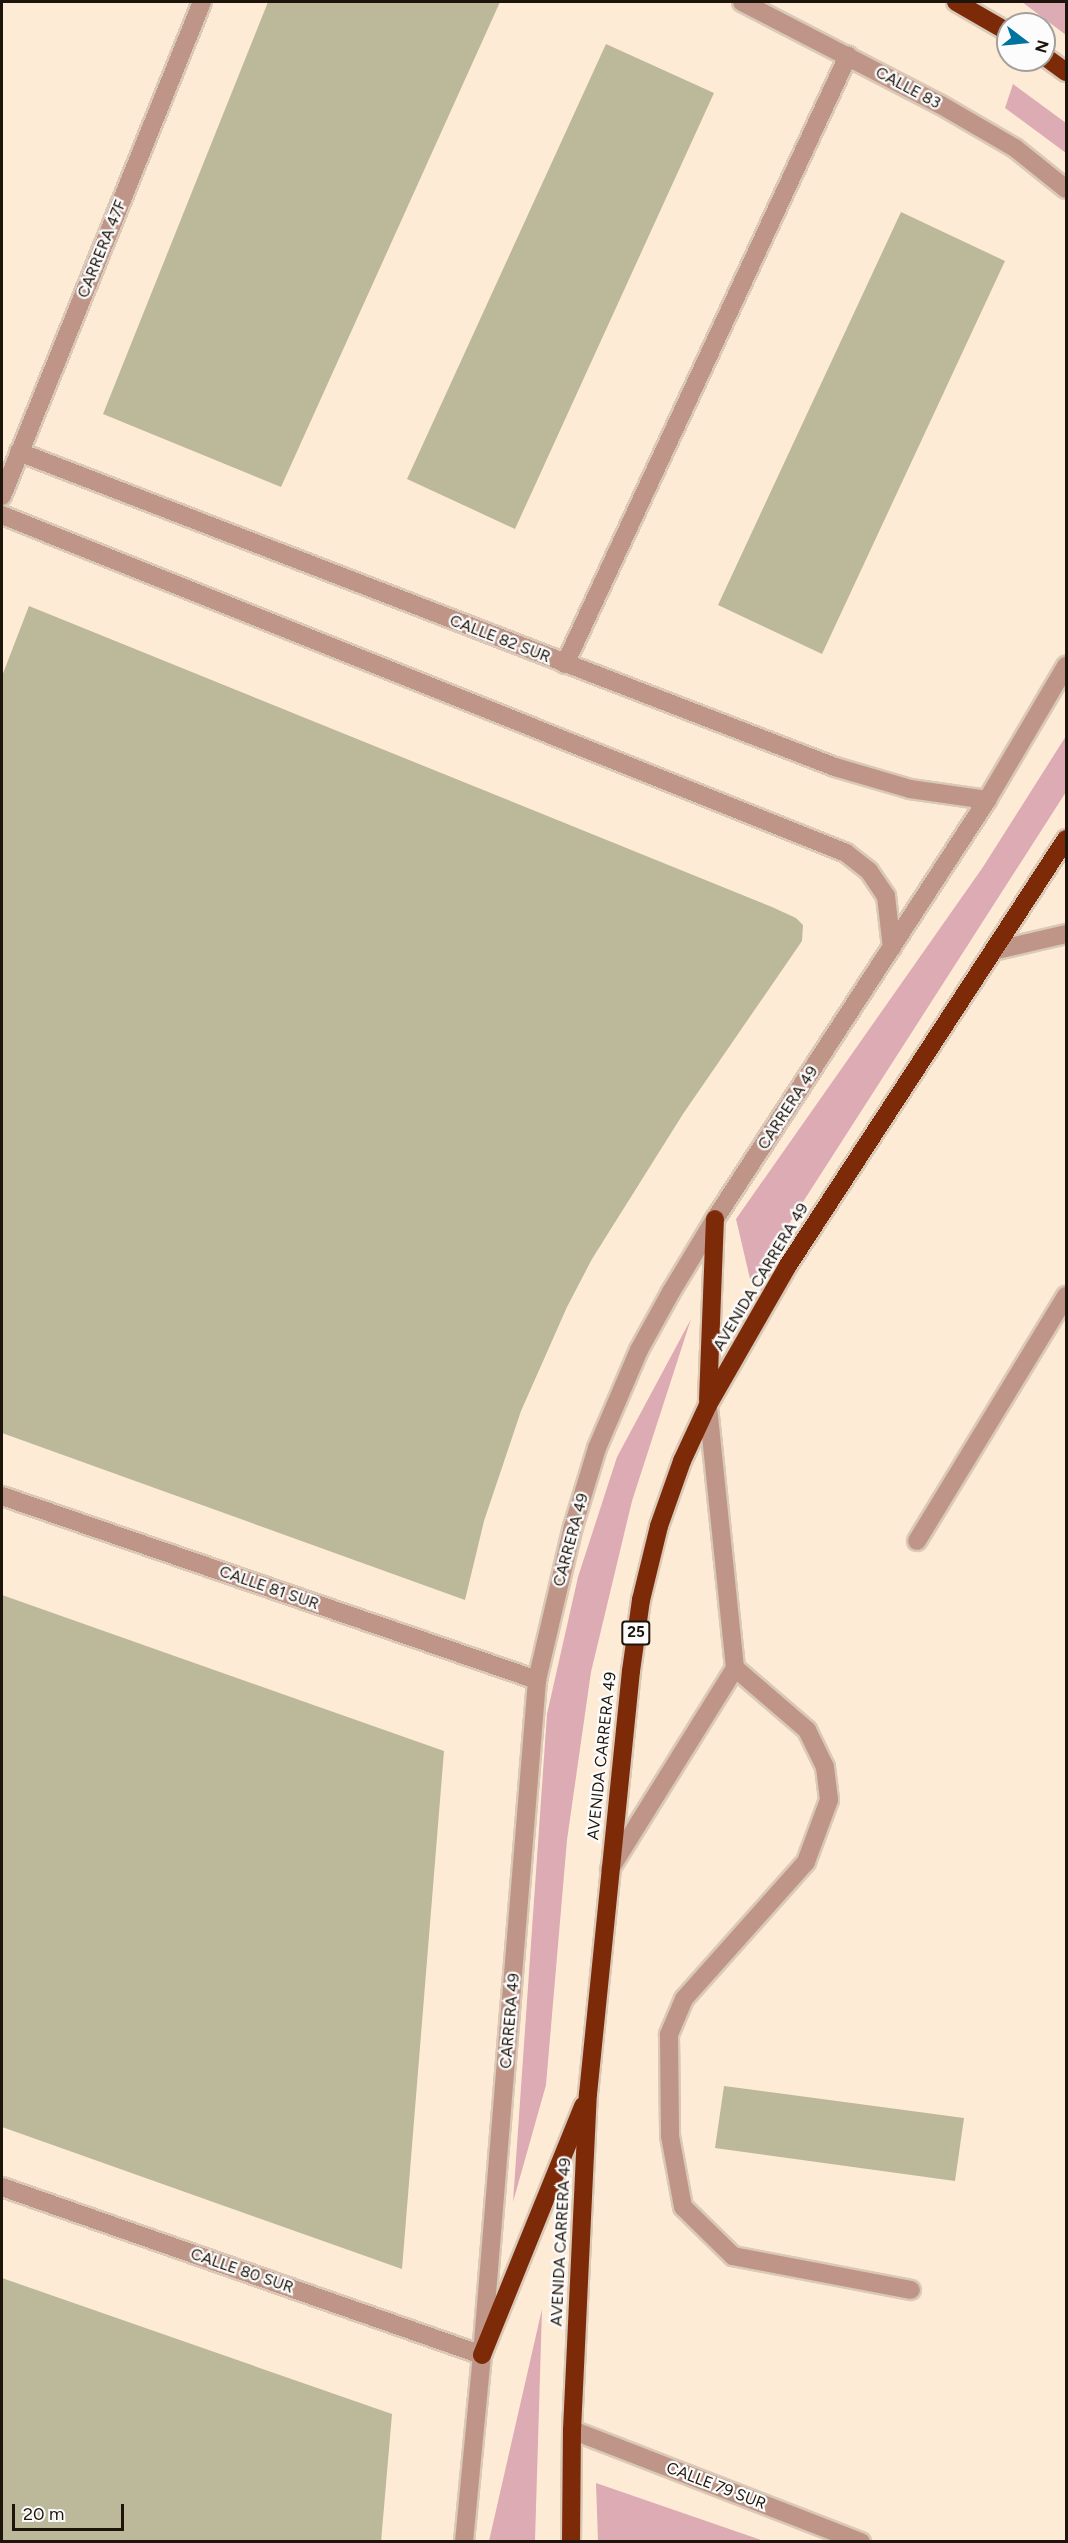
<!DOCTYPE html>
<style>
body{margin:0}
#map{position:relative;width:1068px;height:2543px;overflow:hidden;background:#feebd6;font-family:Figtree,sans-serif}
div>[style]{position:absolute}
.green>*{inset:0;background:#ddabb4}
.building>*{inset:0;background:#bcb99a}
.roads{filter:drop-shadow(2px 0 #dac9b6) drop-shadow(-2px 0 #dac9b6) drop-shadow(0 2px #dac9b6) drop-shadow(0 -2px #dac9b6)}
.minor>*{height:18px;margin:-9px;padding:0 9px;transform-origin:9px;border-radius:9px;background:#bf9587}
.highway>*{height:18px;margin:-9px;padding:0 9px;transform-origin:9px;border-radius:9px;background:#7d2a08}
span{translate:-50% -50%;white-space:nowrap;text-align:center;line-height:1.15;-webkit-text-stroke:4.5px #fcfcfc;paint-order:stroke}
.shield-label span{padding:2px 4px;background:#fcfcfc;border:2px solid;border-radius:4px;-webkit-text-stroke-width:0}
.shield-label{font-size:15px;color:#1d150b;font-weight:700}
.street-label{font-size:16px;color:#1d150b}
.frame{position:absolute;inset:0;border:3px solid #1d150b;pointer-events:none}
.north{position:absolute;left:996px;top:12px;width:60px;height:60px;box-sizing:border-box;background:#fcfcfc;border:2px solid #a3a09c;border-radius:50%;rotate:106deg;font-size:16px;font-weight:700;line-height:24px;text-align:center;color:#1d150b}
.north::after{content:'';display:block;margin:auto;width:21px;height:27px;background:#00739e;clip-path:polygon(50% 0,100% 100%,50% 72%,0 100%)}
.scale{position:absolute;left:12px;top:2504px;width:112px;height:27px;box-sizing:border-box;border:3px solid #1d150b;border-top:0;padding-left:8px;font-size:18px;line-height:21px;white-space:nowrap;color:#1d150b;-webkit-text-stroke:4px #fcfcfc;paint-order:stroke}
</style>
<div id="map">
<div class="green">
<i style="clip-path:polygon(1022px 2px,1066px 2px,1066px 35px)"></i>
<i style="clip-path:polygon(1013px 84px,1066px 123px,1066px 153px,1005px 108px)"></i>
<i style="clip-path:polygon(1066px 736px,1066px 792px,751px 1283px,736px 1219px,983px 867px)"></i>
<i style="clip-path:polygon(691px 1319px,632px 1501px,591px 1672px,567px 1840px,546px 2085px,513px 2202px,547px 1714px,578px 1577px,617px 1457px)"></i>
<i style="clip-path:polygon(542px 2309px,535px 2541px,489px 2541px)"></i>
<i style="clip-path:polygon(596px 2483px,764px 2541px,598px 2541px)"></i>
</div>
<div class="building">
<i style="clip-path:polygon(268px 2px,500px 2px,281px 487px,103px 414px)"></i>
<i style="clip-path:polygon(606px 44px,714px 93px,515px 529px,407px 479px)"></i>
<i style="clip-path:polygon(901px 212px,1005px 261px,822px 654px,718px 605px)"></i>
<i style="clip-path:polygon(29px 606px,772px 907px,796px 918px,803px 925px,802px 941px,683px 1114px,592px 1259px,567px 1307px,521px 1411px,484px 1521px,465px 1600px,2px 1433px,2px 676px)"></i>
<i style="clip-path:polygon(2px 1595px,444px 1751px,402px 2269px,2px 2127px)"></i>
<i style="clip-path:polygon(724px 2086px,964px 2118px,955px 2181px,715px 2148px)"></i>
<i style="clip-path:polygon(2px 2278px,392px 2414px,381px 2542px,2px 2542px)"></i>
</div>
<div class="roads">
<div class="minor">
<i style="left:742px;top:2px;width:224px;rotate:27.4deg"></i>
<i style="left:941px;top:105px;width:86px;rotate:30.2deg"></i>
<i style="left:1015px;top:148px;width:65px;rotate:38.8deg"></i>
<i style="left:19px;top:452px;width:875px;rotate:21.11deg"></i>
<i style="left:835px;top:767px;width:78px;rotate:16.3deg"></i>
<i style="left:910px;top:789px;width:78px;rotate:8.1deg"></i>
<i style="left:2px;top:496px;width:533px;rotate:-67.96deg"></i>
<i style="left:2px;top:515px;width:909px;rotate:21.82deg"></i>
<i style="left:846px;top:853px;width:29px;rotate:38deg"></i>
<i style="left:869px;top:871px;width:30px;rotate:56deg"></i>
<i style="left:886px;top:896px;width:52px;rotate:83.4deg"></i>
<i style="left:565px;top:664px;width:671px;rotate:-65.04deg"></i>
<i style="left:993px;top:951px;width:75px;rotate:-13.1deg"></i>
<i style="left:2px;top:1496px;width:566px;rotate:18.98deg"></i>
<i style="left:917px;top:1541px;width:287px;rotate:-58.7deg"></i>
<i style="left:735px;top:1668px;width:95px;rotate:40.7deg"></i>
<i style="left:807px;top:1730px;width:41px;rotate:64.1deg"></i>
<i style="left:825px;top:1767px;width:33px;rotate:83deg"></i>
<i style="left:829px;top:1800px;width:66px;rotate:110.4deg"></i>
<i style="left:806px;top:1862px;width:183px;rotate:131.7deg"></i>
<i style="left:684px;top:1999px;width:39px;rotate:113deg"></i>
<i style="left:669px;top:2035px;width:101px;rotate:89.4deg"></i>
<i style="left:670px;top:2136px;width:72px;rotate:79.6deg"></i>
<i style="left:683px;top:2207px;width:70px;rotate:44.4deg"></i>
<i style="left:733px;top:2256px;width:181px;rotate:10.8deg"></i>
<i style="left:610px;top:1869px;width:237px;rotate:-58.1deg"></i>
<i style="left:735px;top:1668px;width:264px;rotate:-95.9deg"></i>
<i style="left:2px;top:2187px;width:509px;rotate:19.29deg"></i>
<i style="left:572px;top:2430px;width:310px;rotate:21.2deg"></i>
<i style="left:464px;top:2542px;width:188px;rotate:-84.5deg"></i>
<i style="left:482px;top:2355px;width:677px;rotate:-85.34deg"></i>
<i style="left:537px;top:1680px;width:157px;rotate:-76.8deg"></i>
<i style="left:573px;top:1527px;width:83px;rotate:-73.1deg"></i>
<i style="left:597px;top:1448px;width:107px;rotate:-66.8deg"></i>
<i style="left:639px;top:1350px;width:66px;rotate:-61.1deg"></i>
<i style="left:671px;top:1292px;width:85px;rotate:-58.9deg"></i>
<i style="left:715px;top:1219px;width:500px;rotate:-57deg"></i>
<i style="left:987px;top:800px;width:156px;rotate:-59.5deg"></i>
</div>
<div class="highway">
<i style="left:956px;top:2px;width:60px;rotate:30deg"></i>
<i style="left:1044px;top:56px;width:27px;rotate:36deg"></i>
<i style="left:708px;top:1400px;width:181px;rotate:-87.8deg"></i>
<i style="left:482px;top:2355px;width:269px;rotate:-67.9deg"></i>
<i style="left:571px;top:2542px;width:112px;rotate:-89.5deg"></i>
<i style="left:572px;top:2430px;width:336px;rotate:-87.3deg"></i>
<i style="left:588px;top:2094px;width:425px;rotate:-84.2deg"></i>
<i style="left:631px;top:1671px;width:72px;rotate:-82deg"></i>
<i style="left:641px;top:1600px;width:76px;rotate:-76.3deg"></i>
<i style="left:659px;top:1526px;width:69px;rotate:-70.5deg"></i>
<i style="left:682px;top:1461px;width:62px;rotate:-65.1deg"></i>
<i style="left:708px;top:1405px;width:159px;rotate:-60.2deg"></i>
<i style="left:787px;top:1267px;width:511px;rotate:-56.9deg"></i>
</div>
</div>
<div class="shield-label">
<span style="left:636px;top:1633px">25</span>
</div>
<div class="street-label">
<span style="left:908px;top:88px;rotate:28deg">CALLE 83</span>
<span style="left:102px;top:249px;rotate:-68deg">CARRERA 47F</span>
<span style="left:500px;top:639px;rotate:21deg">CALLE 82 SUR</span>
<span style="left:788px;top:1108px;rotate:-57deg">CARRERA 49</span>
<span style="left:761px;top:1277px;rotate:-59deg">AVENIDA CARRERA 49</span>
<span style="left:571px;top:1540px;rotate:-75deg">CARRERA 49</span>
<span style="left:269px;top:1588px;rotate:19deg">CALLE 81 SUR</span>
<span style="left:602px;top:1756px;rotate:-84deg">AVENIDA CARRERA 49</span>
<span style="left:510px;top:2021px;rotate:-85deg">CARRERA 49</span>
<span style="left:561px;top:2242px;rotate:-87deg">AVENIDA CARRERA 49</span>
<span style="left:242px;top:2271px;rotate:19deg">CALLE 80 SUR</span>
<span style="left:716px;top:2486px;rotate:21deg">CALLE 79 SUR</span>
</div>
<div class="frame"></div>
<div class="north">N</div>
<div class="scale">20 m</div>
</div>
